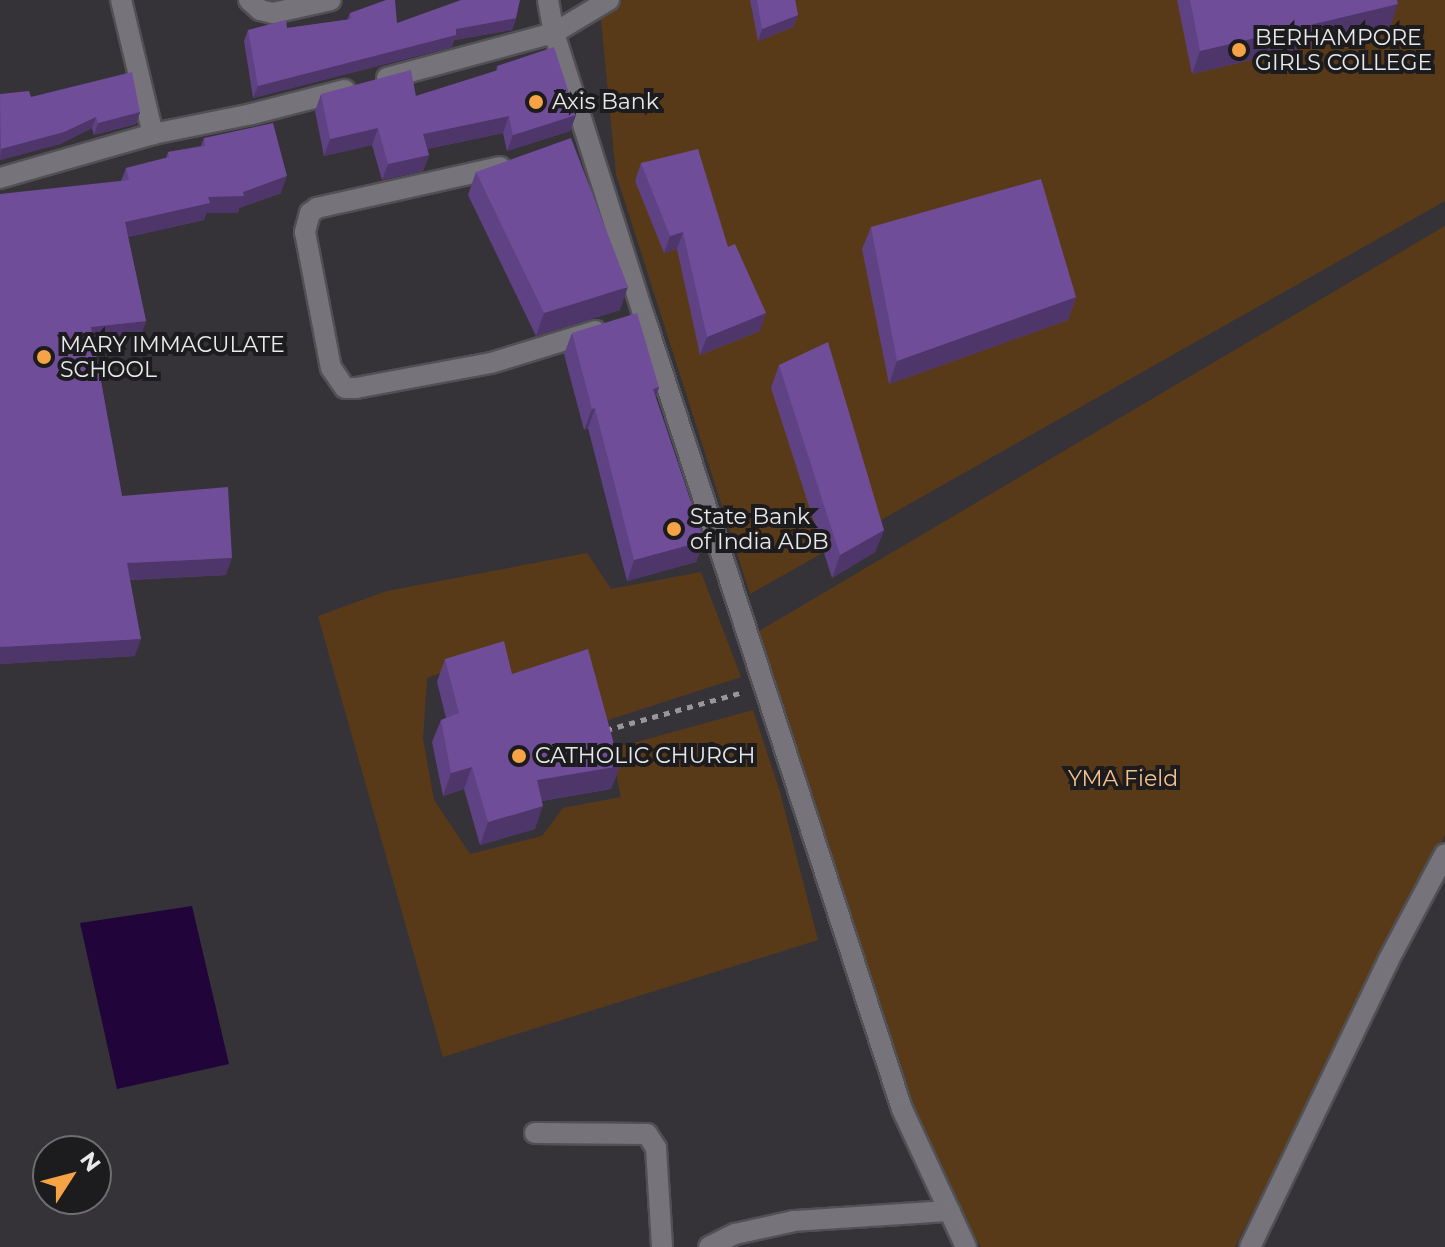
<!DOCTYPE html>
<style>
body{margin:0}
#map{position:relative;width:1445px;height:1247px;overflow:hidden;background:#353338;font-family:Montserrat,sans-serif}
div>[style]{position:absolute}
.green>*{inset:0;background:#593a18}
.water>*{inset:0;background:#21053a}
.path>*{height:5px;margin-top:-2.5px;transform-origin:0;background:repeating-linear-gradient(90deg,#97969a 0 6px,transparent 0 12px)}
.roads{filter:drop-shadow(2px 0 #515054) drop-shadow(-2px 0 #515054) drop-shadow(0 2px #515054) drop-shadow(0 -2px #515054)}
.minor>*{height:20px;margin:-10px;padding:0 10px;transform-origin:10px;border-radius:10px;background:#76747a}
.wall>*{inset:0;background:#5f4283}
.shaded-wall>*{inset:0;background:#4e366a}
.building>*{inset:0;background:#6f4d98}
.dots>*{width:22px;height:22px;translate:-50% -50%;box-sizing:border-box;border:4px solid #1c1b1d;border-radius:50%}
span{translate:-50% -50%;white-space:nowrap;text-align:center;line-height:1.15;-webkit-text-stroke:8px #1c1b1d;paint-order:stroke}
.poi-label{font-size:22px;color:#e9e8eb}
.left{translate:0 -50%;text-align:left}
.park-label{font-size:22px;color:#f4c08c}
.north{position:absolute;left:32px;top:1135px;width:80px;height:80px;box-sizing:border-box;background:#1c1b1d;border:2px solid #6e6d6f;border-radius:50%;rotate:54deg;font-size:22px;font-weight:700;line-height:32px;text-align:center;color:#e9e8eb}
.north::after{content:'';display:block;margin:auto;width:28px;height:36px;background:#f5a345;clip-path:polygon(50% 0,100% 100%,50% 72%,0 100%)}
</style>
<div id="map">
<div class="green">
<i style="clip-path:polygon(599px 0,1445px 0,1445px 201px,750px 594px,616px 174px)"></i>
<i style="clip-path:polygon(1445px 226px,1445px 835px,1235px 1247px,981px 1247px,902px 1109px,747px 638px)"></i>
<i style="clip-path:polygon(587px 553px,611px 589px,701px 572px,741px 677px,605px 721px,514px 690px,495px 653px,427px 678px,423px 739px,434px 800px,470px 854px,542px 836px,563px 808px,621px 797px,611px 749px,753px 710px,780px 792px,818px 940px,443px 1057px,318px 616px,387px 591px)"></i>
</div>
<div class="water">
<i style="clip-path:polygon(192px 906px,229px 1064px,117px 1089px,80px 923px)"></i>
</div>
<div class="path">
<i style="left:606px;top:730px;width:142px;rotate:-15.5deg"></i>
</div>
<div class="roads">
<div class="minor">
<i style="left:121px;top:0;width:138px;rotate:76.6deg"></i>
<i style="left:249px;top:0;width:15px;rotate:42deg"></i>
<i style="left:260px;top:10px;width:13px;rotate:13deg"></i>
<i style="left:273px;top:13px;width:59px;rotate:-12.6deg"></i>
<i style="left:548px;top:0;width:34px;rotate:80deg"></i>
<i style="left:554px;top:33px;width:297px;rotate:72.4deg"></i>
<i style="left:644px;top:316px;width:834px;rotate:71.98deg"></i>
<i style="left:902px;top:1109px;width:152px;rotate:65.1deg"></i>
<i style="left:387px;top:78px;width:173px;rotate:-15.1deg"></i>
<i style="left:554px;top:33px;width:64px;rotate:-31deg"></i>
<i style="left:500px;top:167px;width:188px;rotate:167.4deg"></i>
<i style="left:317px;top:208px;width:9px;rotate:144deg"></i>
<i style="left:310px;top:213px;width:20px;rotate:105deg"></i>
<i style="left:305px;top:232px;width:138px;rotate:79.2deg"></i>
<i style="left:331px;top:368px;width:24px;rotate:55deg"></i>
<i style="left:345px;top:388px;width:11px"></i>
<i style="left:356px;top:388px;width:137px;rotate:-10.5deg"></i>
<i style="left:491px;top:363px;width:109px;rotate:-17.1deg"></i>
<i style="left:0;top:178px;width:159px;rotate:-16deg"></i>
<i style="left:153px;top:134px;width:101px;rotate:-11.4deg"></i>
<i style="left:252px;top:114px;width:96px;rotate:-14.5deg"></i>
<i style="left:535px;top:1133px;width:112px;rotate:0.5deg"></i>
<i style="left:647px;top:1134px;width:17px;rotate:57deg"></i>
<i style="left:656px;top:1148px;width:99px;rotate:86.5deg"></i>
<i style="left:709px;top:1247px;width:29px;rotate:-27deg"></i>
<i style="left:735px;top:1234px;width:60px;rotate:-12.4deg"></i>
<i style="left:794px;top:1221px;width:156px;rotate:-3.7deg"></i>
<i style="left:1250px;top:1247px;width:318px;rotate:-64.2deg"></i>
<i style="left:1388px;top:961px;width:121px;rotate:-62deg"></i>
</div>
</div>
<div class="wall">
<i style="clip-path:polygon(750px 0,795px 0,798px 15px,793px 27px,758px 41px)"></i>
<i style="clip-path:polygon(1177px 0,1397px 0,1390px 27px,1192px 74px)"></i>
<i style="clip-path:polygon(350px 13px,397px 23px,516px 18px,512px 30px,454px 40px,452px 47px,253px 98px,244px 41px,248px 30px,287px 28px,347px 20px)"></i>
<i style="clip-path:polygon(497px 66px,576px 115px,570px 131px,507px 151px,503px 133px,427px 149px,429px 155px,423px 171px,382px 180px,372px 145px,324px 156px,315px 111px,321px 94px,416px 96px,496px 71px)"></i>
<i style="clip-path:polygon(0 94px,31px 97px,140px 112px,136px 124px,94px 135px,92px 128px,60px 144px,0 160px)"></i>
<i style="clip-path:polygon(204px 138px,281px 193px,239px 208px,238px 213px,206px 213px,204px 220px,128px 237px,146px 321px,140px 338px,94px 343px,122px 496px,226px 575px,130px 580px,135px 656px,0 664px,121px 181px,126px 168px,166px 158px,168px 152px,201px 146px)"></i>
<i style="clip-path:polygon(641px 163px,728px 247px,760px 331px,700px 355px,677px 249px,664px 253px,635px 181px)"></i>
<i style="clip-path:polygon(476px 172px,620px 310px,536px 336px,468px 195px)"></i>
<i style="clip-path:polygon(871px 227px,1076px 297px,1068px 320px,889px 384px,862px 249px)"></i>
<i style="clip-path:polygon(572px 333px,659px 387px,656px 398px,704px 541px,696px 562px,627px 581px,588px 428px,584px 430px,564px 354px)"></i>
<i style="clip-path:polygon(779px 365px,884px 530px,875px 552px,832px 578px,771px 388px)"></i>
<i style="clip-path:polygon(445px 659px,512px 674px,620px 766px,611px 789px,542px 801px,535px 829px,480px 845px,464px 789px,443px 796px,432px 742px,441px 720px,446px 718px,437px 682px)"></i>
</div>
<div class="shaded-wall">
<i style="clip-path:polygon(1398px 4px,1390px 27px,1192px 74px,1200px 51px)"></i>
<i style="clip-path:polygon(798px 15px,793px 27px,758px 41px,762px 29px)"></i>
<i style="clip-path:polygon(516px 18px,512px 30px,454px 40px,452px 47px,253px 98px,258px 86px,456px 29px)"></i>
<i style="clip-path:polygon(140px 112px,136px 124px,94px 135px,98px 123px)"></i>
<i style="clip-path:polygon(576px 115px,570px 131px,507px 151px,513px 135px)"></i>
<i style="clip-path:polygon(509px 116px,503px 133px,417px 151px,423px 134px)"></i>
<i style="clip-path:polygon(96px 117px,92px 128px,60px 144px,0 160px,1px 149px)"></i>
<i style="clip-path:polygon(378px 128px,372px 145px,324px 156px,330px 139px)"></i>
<i style="clip-path:polygon(429px 155px,423px 171px,382px 180px,388px 164px)"></i>
<i style="clip-path:polygon(287px 176px,281px 193px,239px 208px,238px 213px,206px 213px,204px 220px,119px 239px,125px 222px,208px 197px,243px 192px)"></i>
<i style="clip-path:polygon(683px 232px,677px 249px,664px 253px,670px 236px)"></i>
<i style="clip-path:polygon(628px 287px,620px 310px,536px 336px,544px 313px)"></i>
<i style="clip-path:polygon(1076px 297px,1068px 320px,889px 384px,897px 361px)"></i>
<i style="clip-path:polygon(766px 313px,760px 331px,700px 355px,707px 337px)"></i>
<i style="clip-path:polygon(146px 321px,140px 338px,85px 344px,91px 327px)"></i>
<i style="clip-path:polygon(659px 387px,652px 408px,653px 389px)"></i>
<i style="clip-path:polygon(595px 408px,588px 428px,584px 430px,592px 409px)"></i>
<i style="clip-path:polygon(884px 530px,875px 552px,832px 578px,840px 555px)"></i>
<i style="clip-path:polygon(704px 541px,696px 562px,627px 581px,634px 560px)"></i>
<i style="clip-path:polygon(232px 558px,226px 575px,121px 580px,127px 563px)"></i>
<i style="clip-path:polygon(141px 639px,135px 656px,0 664px,0 647px)"></i>
<i style="clip-path:polygon(620px 766px,611px 789px,529px 803px,537px 780px)"></i>
<i style="clip-path:polygon(472px 767px,464px 789px,443px 796px,451px 773px)"></i>
<i style="clip-path:polygon(543px 806px,535px 829px,480px 845px,488px 822px)"></i>
</div>
<div class="building">
<i style="clip-path:polygon(386px 0,395px 0,397px 23px,461px 0,520px 0,516px 18px,456px 29px,456px 35px,258px 86px,248px 30px,286px 20px,287px 28px,351px 19px,350px 13px)"></i>
<i style="clip-path:polygon(757px 0,795px 0,798px 15px,762px 29px)"></i>
<i style="clip-path:polygon(1190px 0,1397px 0,1398px 4px,1200px 51px)"></i>
<i style="clip-path:polygon(554px 47px,576px 115px,513px 135px,509px 116px,423px 134px,429px 155px,388px 164px,378px 128px,330px 139px,321px 94px,411px 70px,416px 96px,498px 70px,497px 66px)"></i>
<i style="clip-path:polygon(132px 72px,140px 112px,98px 123px,96px 117px,64px 132px,1px 149px,0 94px,29px 91px,31px 97px)"></i>
<i style="clip-path:polygon(273px 123px,287px 176px,243px 192px,244px 196px,208px 197px,210px 203px,125px 222px,146px 321px,91px 327px,122px 496px,228px 487px,232px 558px,127px 563px,141px 639px,0 647px,0 194px,129px 180px,126px 168px,169px 157px,168px 152px,205px 146px,204px 138px)"></i>
<i style="clip-path:polygon(571px 138px,628px 287px,544px 313px,476px 172px)"></i>
<i style="clip-path:polygon(698px 149px,728px 247px,735px 244px,766px 313px,707px 337px,683px 232px,670px 236px,641px 163px)"></i>
<i style="clip-path:polygon(1041px 179px,1076px 297px,897px 361px,871px 227px)"></i>
<i style="clip-path:polygon(637px 313px,659px 387px,653px 389px,704px 541px,634px 560px,595px 408px,592px 409px,572px 333px)"></i>
<i style="clip-path:polygon(828px 342px,884px 530px,840px 555px,779px 365px)"></i>
<i style="clip-path:polygon(504px 641px,512px 674px,588px 649px,620px 766px,537px 780px,543px 806px,488px 822px,472px 767px,451px 773px,441px 720px,459px 713px,445px 659px)"></i>
</div>
<div class="dots">
<i style="left:1239px;top:50px;background:#f5a345"></i>
<i style="left:536px;top:102px;background:#f5a345"></i>
<i style="left:44px;top:357px;background:#f5a345"></i>
<i style="left:674px;top:529px;background:#f5a345"></i>
<i style="left:519px;top:756px;background:#f5a345"></i>
</div>
<div class="poi-label">
<span class="left" style="left:1255px;top:50px">BERHAMPORE<br>GIRLS COLLEGE</span>
<span class="left" style="left:552px;top:102px">Axis Bank</span>
<span class="left" style="left:60px;top:357px">MARY IMMACULATE<br>SCHOOL</span>
<span class="left" style="left:690px;top:529px">State Bank<br>of India ADB</span>
<span class="left" style="left:535px;top:756px">CATHOLIC CHURCH</span>
</div>
<div class="park-label">
<span style="left:1123px;top:779px">YMA Field</span>
</div>
<div class="north">N</div>
</div>
